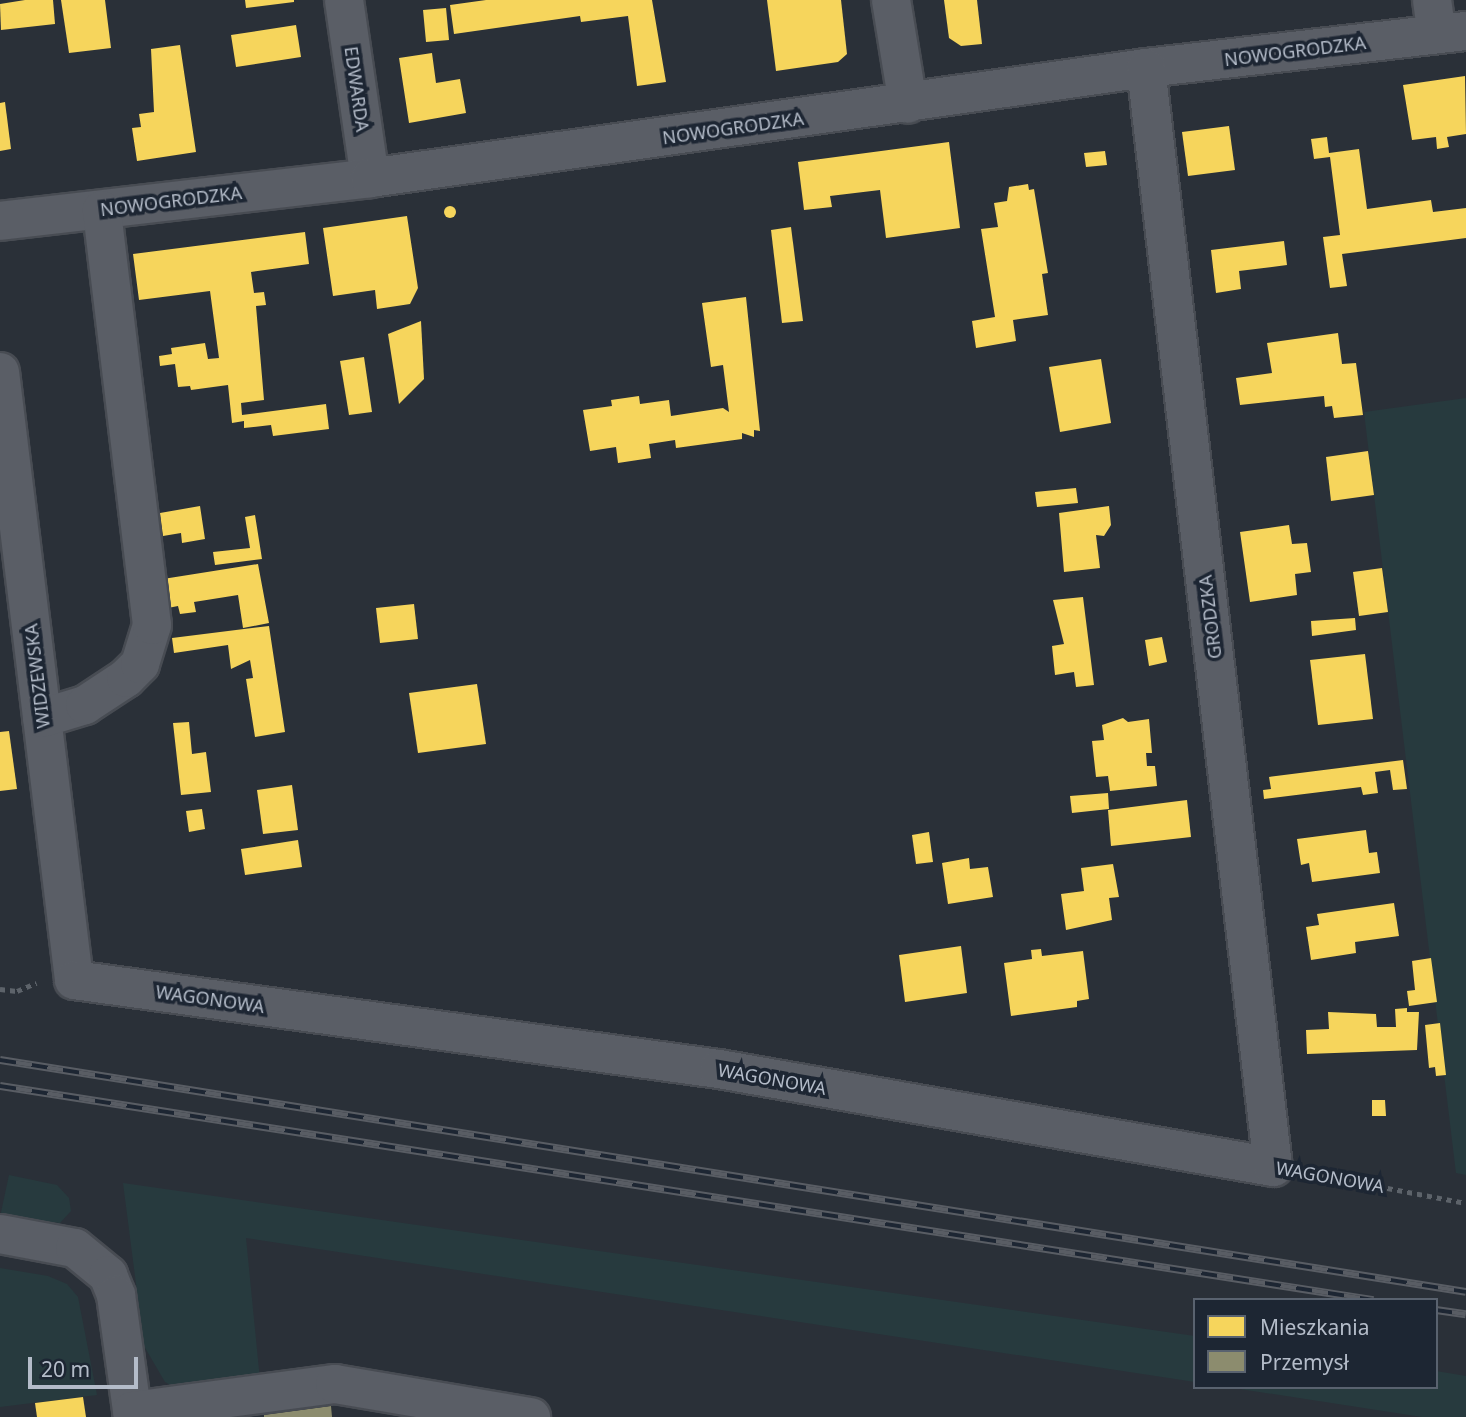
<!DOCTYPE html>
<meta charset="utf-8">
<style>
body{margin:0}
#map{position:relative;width:1466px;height:1417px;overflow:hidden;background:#2a3038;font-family:"Noto Sans",sans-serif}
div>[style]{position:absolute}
.green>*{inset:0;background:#273a3e}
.homes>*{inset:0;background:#f6d55c}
.round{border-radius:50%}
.industry>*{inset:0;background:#8c8c6e}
.path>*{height:4.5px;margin-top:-2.25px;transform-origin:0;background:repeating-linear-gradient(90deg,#5d636a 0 5px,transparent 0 10px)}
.roads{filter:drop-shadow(2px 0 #484c53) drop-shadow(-2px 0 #484c53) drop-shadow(0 2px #484c53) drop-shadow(0 -2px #484c53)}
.minor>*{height:38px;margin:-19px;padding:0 19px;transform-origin:19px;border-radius:19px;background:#5a5e66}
.rail>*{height:8px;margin-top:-4px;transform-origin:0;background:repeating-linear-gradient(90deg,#1d2633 0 16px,#595d64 0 32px);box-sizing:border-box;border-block:2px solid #595d64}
span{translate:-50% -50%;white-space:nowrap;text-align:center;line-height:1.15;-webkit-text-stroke:7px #1d2633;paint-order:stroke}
.street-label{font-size:18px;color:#b4bcc9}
.legend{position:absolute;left:1193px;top:1298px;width:245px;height:91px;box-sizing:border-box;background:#1d2633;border:2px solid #59626f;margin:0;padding:9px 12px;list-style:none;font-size:21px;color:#b4bcc9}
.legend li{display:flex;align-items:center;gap:14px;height:35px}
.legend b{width:35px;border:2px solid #59626f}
.scale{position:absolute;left:28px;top:1357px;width:110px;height:32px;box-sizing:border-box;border:4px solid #b4bcc9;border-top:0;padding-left:9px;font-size:21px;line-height:24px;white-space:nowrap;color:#b4bcc9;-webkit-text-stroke:5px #1d2633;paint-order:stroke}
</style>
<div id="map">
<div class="green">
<i style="clip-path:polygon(1466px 398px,1466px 1175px,1456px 1173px,1364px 412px)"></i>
<i style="clip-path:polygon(9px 1175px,57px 1185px,69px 1198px,71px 1211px,60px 1223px,0 1217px)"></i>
<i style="clip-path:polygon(123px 1183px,1195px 1336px,1195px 1382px,246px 1238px,260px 1380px,179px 1390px,165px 1382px,144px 1346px)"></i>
<i style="clip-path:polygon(0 1268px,48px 1276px,67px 1284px,78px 1297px,97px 1395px,0 1407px)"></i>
<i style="clip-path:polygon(1436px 1371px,1466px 1376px,1466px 1417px,1422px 1417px,1227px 1387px,1436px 1387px)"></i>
</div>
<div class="homes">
<i style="clip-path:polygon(25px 0,53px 0,55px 24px,1px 30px,0 4px)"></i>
<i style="clip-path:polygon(61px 0,105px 0,111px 48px,69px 53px)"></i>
<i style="clip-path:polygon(245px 0,294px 0,294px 2px,246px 8px)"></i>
<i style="clip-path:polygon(486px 0,652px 0,666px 82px,637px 86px,628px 16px,581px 22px,580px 16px,454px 34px,450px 5px)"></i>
<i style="clip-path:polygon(767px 0,841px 0,847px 54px,838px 62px,776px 71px)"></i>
<i style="clip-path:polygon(944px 0,977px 0,982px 44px,961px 46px,949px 38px)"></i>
<i style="clip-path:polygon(446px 8px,449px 40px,426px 42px,423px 10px)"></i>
<i style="clip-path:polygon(296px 25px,301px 57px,236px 67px,231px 35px)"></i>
<i style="clip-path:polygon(180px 45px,196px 152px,137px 161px,132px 128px,141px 127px,139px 114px,154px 112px,151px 49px)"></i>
<i style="clip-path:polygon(432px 53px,436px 83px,460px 79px,466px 113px,409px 123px,399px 58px)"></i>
<i style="clip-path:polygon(1465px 76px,1466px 134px,1447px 137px,1449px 147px,1437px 149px,1436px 137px,1412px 140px,1403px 85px)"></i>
<i style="clip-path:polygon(5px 102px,11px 149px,0 151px,0 103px)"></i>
<i style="clip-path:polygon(1229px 126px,1235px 170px,1188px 176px,1182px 132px)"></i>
<i style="clip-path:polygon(1327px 137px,1329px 153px,1359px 149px,1367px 209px,1431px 200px,1433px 212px,1466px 208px,1466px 238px,1342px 254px,1347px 286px,1330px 288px,1323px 237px,1340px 235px,1330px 157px,1314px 159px,1311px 139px)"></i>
<i style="clip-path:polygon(949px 142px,960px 228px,886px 238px,880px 190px,830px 196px,832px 207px,804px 210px,798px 162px)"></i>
<i style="clip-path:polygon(1105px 151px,1107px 165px,1086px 167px,1084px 153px)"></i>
<i style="clip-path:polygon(1028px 184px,1029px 190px,1034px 189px,1048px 273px,1042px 274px,1048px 315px,1013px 320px,1016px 341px,976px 348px,972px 321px,995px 317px,981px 229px,998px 227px,994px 203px,1007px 201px,1009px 187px)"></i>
<i class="round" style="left:444px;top:206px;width:12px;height:12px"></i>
<i style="clip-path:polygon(407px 216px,418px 288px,410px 304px,377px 309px,375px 290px,333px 296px,323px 228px)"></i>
<i style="clip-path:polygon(791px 227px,803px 321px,782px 323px,771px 230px)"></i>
<i style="clip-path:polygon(305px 232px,309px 264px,251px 272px,254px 293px,264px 292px,266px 305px,256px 306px,264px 400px,241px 403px,242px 415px,326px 404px,329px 429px,273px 436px,271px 425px,244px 428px,244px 421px,232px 423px,228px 385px,191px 390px,190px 386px,178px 387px,175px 364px,160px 366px,159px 356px,172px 354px,171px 348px,205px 343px,208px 359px,219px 358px,210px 291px,139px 300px,133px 254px)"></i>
<i style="clip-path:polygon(1284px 241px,1287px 265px,1239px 271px,1241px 289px,1216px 293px,1211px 250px)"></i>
<i style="clip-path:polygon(746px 297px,760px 431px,754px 430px,754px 437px,742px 433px,742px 439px,676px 448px,675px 440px,649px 444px,651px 458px,618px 463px,616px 447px,590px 451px,583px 410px,612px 406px,611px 400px,639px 396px,640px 404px,669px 400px,671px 416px,723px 408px,729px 412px,723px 365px,711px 367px,702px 303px)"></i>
<i style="clip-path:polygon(421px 321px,424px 379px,399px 404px,388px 334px)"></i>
<i style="clip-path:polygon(1338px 333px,1342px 364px,1356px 363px,1363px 415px,1334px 418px,1332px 406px,1325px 407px,1324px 396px,1240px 405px,1236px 378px,1272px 373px,1267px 343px)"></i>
<i style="clip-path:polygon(364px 357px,372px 412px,349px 415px,340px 361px)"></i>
<i style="clip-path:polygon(1101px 359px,1111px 423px,1060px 432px,1049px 367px)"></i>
<i style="clip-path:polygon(1368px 451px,1374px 495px,1331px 501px,1326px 457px)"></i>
<i style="clip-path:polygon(1076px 488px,1078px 503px,1037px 507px,1035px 492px)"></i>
<i style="clip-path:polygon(200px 506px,205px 539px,182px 543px,181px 533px,163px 536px,160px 513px)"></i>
<i style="clip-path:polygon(1109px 506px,1111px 525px,1104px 536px,1096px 535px,1100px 568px,1064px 572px,1059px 513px)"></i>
<i style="clip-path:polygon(255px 515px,262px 559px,215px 565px,213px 552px,250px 548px,245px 517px)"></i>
<i style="clip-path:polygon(1289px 525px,1292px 544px,1307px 543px,1311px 572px,1295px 574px,1297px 595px,1250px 602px,1240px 532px)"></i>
<i style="clip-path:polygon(258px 564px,269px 623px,243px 628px,238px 595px,194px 602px,196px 612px,180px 614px,178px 606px,168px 608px,163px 579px)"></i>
<i style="clip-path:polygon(1382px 568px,1388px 612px,1359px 616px,1353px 572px)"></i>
<i style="clip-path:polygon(1083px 597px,1094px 685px,1076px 687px,1074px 672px,1055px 675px,1052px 646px,1064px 644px,1053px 600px)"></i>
<i style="clip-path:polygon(414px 604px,418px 639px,380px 643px,376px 608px)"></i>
<i style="clip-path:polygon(1355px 618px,1356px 630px,1312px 636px,1311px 621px)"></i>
<i style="clip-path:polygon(269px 626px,285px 732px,255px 737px,246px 679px,253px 678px,250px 660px,231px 669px,228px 645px,174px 653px,172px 638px)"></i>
<i style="clip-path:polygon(1162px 637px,1167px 662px,1149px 666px,1145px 640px)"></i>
<i style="clip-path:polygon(1365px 654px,1373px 719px,1318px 725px,1310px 660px)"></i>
<i style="clip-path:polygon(477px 684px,486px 744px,418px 753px,409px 693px)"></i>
<i style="clip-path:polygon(1123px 718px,1128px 722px,1149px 719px,1152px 753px,1146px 753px,1147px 766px,1155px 766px,1157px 786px,1110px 791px,1108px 776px,1096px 777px,1092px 741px,1104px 740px,1102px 725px)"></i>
<i style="clip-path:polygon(189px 722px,192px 754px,206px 752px,211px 792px,181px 795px,173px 723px)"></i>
<i style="clip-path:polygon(9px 731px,17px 789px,0 791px,0 732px)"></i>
<i style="clip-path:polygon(1403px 760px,1407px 789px,1393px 790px,1390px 770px,1375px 772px,1378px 793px,1363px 795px,1361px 787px,1264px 799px,1263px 790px,1271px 789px,1269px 777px)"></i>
<i style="clip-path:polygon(292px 785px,298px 830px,263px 834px,257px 790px)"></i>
<i style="clip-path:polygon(1108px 793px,1109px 809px,1072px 813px,1070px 796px)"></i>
<i style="clip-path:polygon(1187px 800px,1191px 837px,1111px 846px,1108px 810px)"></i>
<i style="clip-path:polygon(202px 809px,205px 829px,189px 832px,186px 811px)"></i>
<i style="clip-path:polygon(1366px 830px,1369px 853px,1377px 852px,1380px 873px,1312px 882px,1309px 863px,1301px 865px,1297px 839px)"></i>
<i style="clip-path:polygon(929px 832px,933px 862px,916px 864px,912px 835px)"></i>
<i style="clip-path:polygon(298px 840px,302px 867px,245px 875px,241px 849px)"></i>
<i style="clip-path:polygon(969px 858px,970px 869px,988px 867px,993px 897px,948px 904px,942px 863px)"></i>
<i style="clip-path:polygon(1113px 864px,1119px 897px,1109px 898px,1112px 920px,1066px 930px,1061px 894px,1084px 891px,1081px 868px)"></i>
<i style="clip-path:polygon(1394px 903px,1399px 936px,1355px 942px,1356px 953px,1311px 960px,1306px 927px,1319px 925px,1317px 914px)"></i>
<i style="clip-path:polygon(961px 946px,967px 993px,905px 1002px,899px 955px)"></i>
<i style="clip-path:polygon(1041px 949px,1042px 956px,1083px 951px,1089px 999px,1077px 1001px,1077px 1007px,1011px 1016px,1004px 963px,1032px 959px,1031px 950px)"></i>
<i style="clip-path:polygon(1431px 958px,1437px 1002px,1409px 1006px,1407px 991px,1415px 990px,1412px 961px)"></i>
<i style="clip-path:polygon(1407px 1008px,1407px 1012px,1419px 1012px,1417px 1050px,1307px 1054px,1306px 1030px,1329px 1029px,1328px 1012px,1376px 1014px,1377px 1027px,1396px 1027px,1395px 1009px)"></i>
<i style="clip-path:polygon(1440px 1023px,1446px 1075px,1436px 1076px,1435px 1067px,1429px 1068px,1425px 1025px)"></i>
<i style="clip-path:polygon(1372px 1100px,1385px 1100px,1386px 1116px,1372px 1116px)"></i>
<i style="clip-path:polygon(83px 1397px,86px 1417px,37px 1417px,35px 1403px)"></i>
</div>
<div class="industry">
<i style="clip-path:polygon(331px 1406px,332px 1417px,264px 1417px,264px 1415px)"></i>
</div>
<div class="path">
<i style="left:0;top:989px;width:17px;rotate:7deg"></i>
<i style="left:17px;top:991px;width:21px;rotate:-23deg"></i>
<i style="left:1309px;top:1173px;width:160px;rotate:10.8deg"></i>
</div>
<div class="roads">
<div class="minor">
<i style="left:344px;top:0;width:180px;rotate:81.7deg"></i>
<i style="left:891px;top:0;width:105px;rotate:80.7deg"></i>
<i style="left:1432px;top:0;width:34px;rotate:82deg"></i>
<i style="left:0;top:221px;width:372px;rotate:-6.6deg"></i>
<i style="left:370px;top:178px;width:784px;rotate:-8.07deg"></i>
<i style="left:1146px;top:68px;width:322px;rotate:-6.6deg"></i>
<i style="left:0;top:372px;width:612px;rotate:83.06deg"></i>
<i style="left:74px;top:980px;width:651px;rotate:7.86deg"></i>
<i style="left:719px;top:1069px;width:563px;rotate:10.03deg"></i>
<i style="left:1273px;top:1167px;width:1106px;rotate:-96.59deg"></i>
<i style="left:42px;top:718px;width:45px;rotate:-16.8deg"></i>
<i style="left:85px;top:705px;width:49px;rotate:-33.4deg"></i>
<i style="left:126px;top:678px;width:20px;rotate:-45deg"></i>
<i style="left:140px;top:664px;width:41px;rotate:-72.9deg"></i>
<i style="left:152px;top:625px;width:418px;rotate:-96.9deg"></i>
<i style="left:0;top:1234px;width:76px;rotate:10.6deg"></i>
<i style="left:75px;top:1248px;width:43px;rotate:39.3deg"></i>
<i style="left:108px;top:1275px;width:22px;rotate:68deg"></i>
<i style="left:116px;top:1295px;width:123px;rotate:82.1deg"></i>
<i style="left:132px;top:1411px;width:205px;rotate:-7.6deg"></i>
<i style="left:335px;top:1384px;width:199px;rotate:9.6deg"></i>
</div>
</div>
<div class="rail">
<i style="left:0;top:1060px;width:1484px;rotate:8.99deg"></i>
<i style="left:0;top:1086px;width:1390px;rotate:8.86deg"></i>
<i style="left:1436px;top:1310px;width:30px;rotate:8deg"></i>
</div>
<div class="street-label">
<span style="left:1295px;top:51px;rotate:-7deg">NOWOGRODZKA</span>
<span style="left:357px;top:89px;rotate:82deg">EDWARDA</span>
<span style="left:733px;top:128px;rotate:-8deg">NOWOGRODZKA</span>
<span style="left:171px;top:201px;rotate:-7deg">NOWOGRODZKA</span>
<span style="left:1210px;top:617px;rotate:-97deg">GRODZKA</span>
<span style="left:37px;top:676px;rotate:-97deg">WIDZEWSKA</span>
<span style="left:210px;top:999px;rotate:8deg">WAGONOWA</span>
<span style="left:772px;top:1079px;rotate:10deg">WAGONOWA</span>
<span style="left:1330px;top:1177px;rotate:10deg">WAGONOWA</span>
</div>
<ul class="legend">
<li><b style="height:19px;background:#f6d55c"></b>Mieszkania</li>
<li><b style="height:19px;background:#8c8c6e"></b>Przemysł</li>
</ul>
<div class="scale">20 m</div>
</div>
